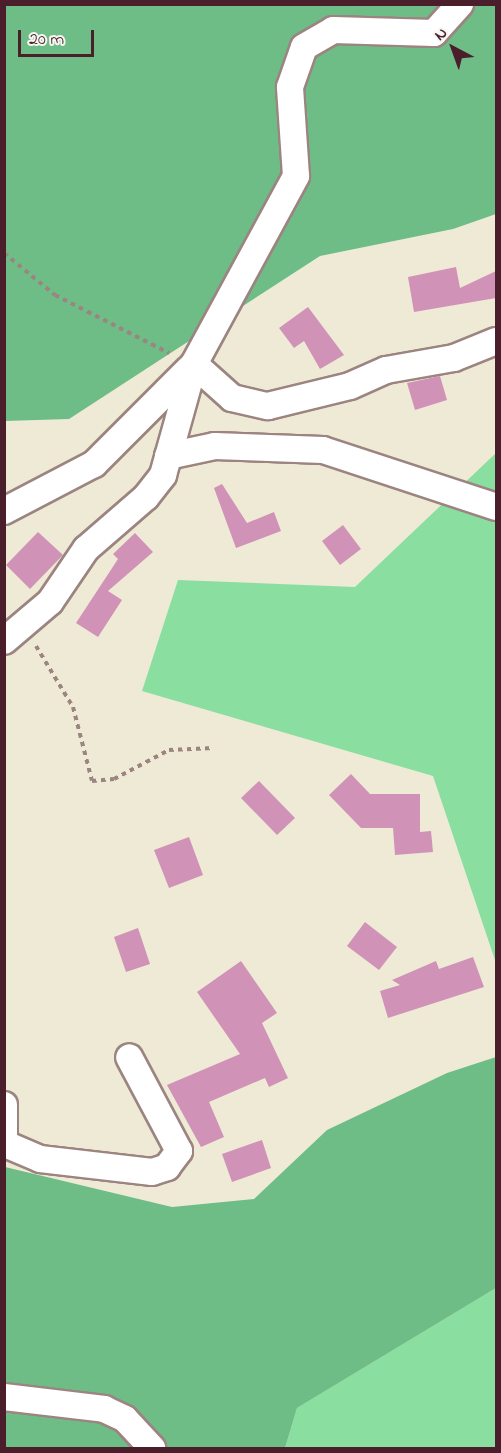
<!DOCTYPE html>
<style>
body{margin:0}
#map{position:relative;width:501px;height:1453px;overflow:hidden;background:#eeead5;font-family:"Indie Flower",sans-serif}
div>[style]{position:absolute}
.green>*{inset:0;background:#89dea0}
.forest>*{inset:0;background:#6ebd86}
.building>*{inset:0;background:#d192b8}
.path>*{height:4px;margin-top:-2px;transform-origin:0;background:repeating-linear-gradient(90deg,#9c8480 0 4.5px,transparent 0 9px)}
.roads{filter:drop-shadow(2px 0 #9c8480) drop-shadow(-2px 0 #9c8480) drop-shadow(0 2px #9c8480) drop-shadow(0 -2px #9c8480)}
.minor>*{height:26px;margin:-13px;padding:0 13px;transform-origin:13px;border-radius:13px;background:#fff}
span{translate:-50% -50%;white-space:nowrap;text-align:center;line-height:1.15;-webkit-text-stroke:4.5px #f6f6f2;paint-order:stroke}
.frame{position:absolute;inset:0;border:6px solid #4a1f2b;pointer-events:none}
.north{position:absolute;left:423px;top:18px;width:60px;height:60px;-webkit-text-stroke:4px #f6f6f2;paint-order:stroke;rotate:319deg;font-size:16px;font-weight:700;line-height:24px;text-align:center;color:#4a1f2b}
.north::after{content:'';display:block;margin:auto;width:21px;height:27px;background:#4a1f2b;clip-path:polygon(50% 0,100% 100%,50% 72%,0 100%)}
.scale{position:absolute;left:18px;top:30px;width:76px;height:27px;box-sizing:border-box;border:3px solid #4a1f2b;border-top:0;padding-left:8px;font-size:18px;line-height:21px;white-space:nowrap;color:#4a1f2b;-webkit-text-stroke:4px #f6f6f2;paint-order:stroke}
</style>
<div id="map">
<div class="green">
<i style="clip-path:polygon(496px 453px,496px 963px,433px 776px,142px 691px,178px 580px,355px 587px)"></i>
<i style="clip-path:polygon(496px 1288px,496px 1448px,285px 1448px,297px 1408px)"></i>
</div>
<div class="forest">
<i style="clip-path:polygon(4px 5px,496px 5px,496px 214px,453px 229px,320px 256px,69px 419px,5px 421px)"></i>
<i style="clip-path:polygon(496px 1057px,496px 1288px,297px 1408px,285px 1448px,5px 1448px,5px 1167px,172px 1207px,254px 1199px,327px 1130px,447px 1073px)"></i>
</div>
<div class="building">
<i style="clip-path:polygon(456px 267px,460px 288px,496px 271px,496px 298px,414px 312px,408px 277px)"></i>
<i style="clip-path:polygon(308px 307px,344px 355px,320px 369px,304px 341px,294px 348px,279px 328px)"></i>
<i style="clip-path:polygon(440px 376px,447px 400px,415px 410px,407px 383px)"></i>
<i style="clip-path:polygon(222px 484px,247px 523px,274px 512px,281px 531px,236px 548px,214px 488px)"></i>
<i style="clip-path:polygon(343px 525px,361px 549px,340px 565px,322px 541px)"></i>
<i style="clip-path:polygon(38px 532px,63px 555px,30px 589px,6px 565px)"></i>
<i style="clip-path:polygon(135px 533px,153px 552px,108px 591px,122px 600px,98px 637px,76px 623px,118px 559px,113px 554px)"></i>
<i style="clip-path:polygon(351px 774px,370px 794px,420px 794px,420px 832px,431px 831px,433px 852px,395px 855px,393px 828px,361px 828px,329px 795px)"></i>
<i style="clip-path:polygon(259px 781px,295px 818px,277px 835px,241px 798px)"></i>
<i style="clip-path:polygon(189px 837px,203px 875px,169px 888px,154px 850px)"></i>
<i style="clip-path:polygon(365px 922px,397px 947px,379px 970px,347px 946px)"></i>
<i style="clip-path:polygon(138px 928px,150px 964px,126px 972px,114px 937px)"></i>
<i style="clip-path:polygon(473px 957px,484px 987px,388px 1018px,380px 991px,400px 985px,392px 980px,436px 961px,439px 969px)"></i>
<i style="clip-path:polygon(241px 961px,277px 1013px,262px 1023px,288px 1078px,269px 1087px,265px 1078px,209px 1102px,224px 1137px,201px 1147px,167px 1085px,240px 1054px,197px 992px)"></i>
<i style="clip-path:polygon(262px 1140px,271px 1168px,232px 1182px,222px 1154px)"></i>
</div>
<div class="path">
<i style="left:4px;top:253px;width:66px;rotate:39.5deg"></i>
<i style="left:55px;top:295px;width:128px;rotate:27deg"></i>
<i style="left:36px;top:646px;width:71px;rotate:58.8deg"></i>
<i style="left:73px;top:707px;width:76px;rotate:75.6deg"></i>
<i style="left:92px;top:781px;width:22px;rotate:-5deg"></i>
<i style="left:114px;top:779px;width:62px;rotate:-27.8deg"></i>
<i style="left:169px;top:750px;width:45px;rotate:-2.5deg"></i>
</div>
<div class="roads">
<div class="minor">
<i style="left:194px;top:364px;width:51px;rotate:41.8deg"></i>
<i style="left:232px;top:398px;width:37px;rotate:13deg"></i>
<i style="left:268px;top:406px;width:84px;rotate:-13.7deg"></i>
<i style="left:350px;top:386px;width:39px;rotate:-24deg"></i>
<i style="left:386px;top:370px;width:69px;rotate:-10deg"></i>
<i style="left:454px;top:358px;width:45px;rotate:-22deg"></i>
<i style="left:168px;top:456px;width:48px;rotate:-12deg"></i>
<i style="left:215px;top:446px;width:108px;rotate:2.1deg"></i>
<i style="left:323px;top:450px;width:182px;rotate:18.2deg"></i>
<i style="left:4px;top:511px;width:102px;rotate:-27.6deg"></i>
<i style="left:94px;top:464px;width:134px;rotate:-45deg"></i>
<i style="left:4px;top:641px;width:60px;rotate:-40.3deg"></i>
<i style="left:50px;top:602px;width:64px;rotate:-55.8deg"></i>
<i style="left:86px;top:549px;width:79px;rotate:-40.9deg"></i>
<i style="left:146px;top:497px;width:28px;rotate:-52deg"></i>
<i style="left:163px;top:475px;width:115px;rotate:-74.4deg"></i>
<i style="left:194px;top:364px;width:214px;rotate:-61.5deg"></i>
<i style="left:296px;top:176px;width:89px;rotate:-93.9deg"></i>
<i style="left:290px;top:87px;width:42px;rotate:-70.7deg"></i>
<i style="left:304px;top:47px;width:34px;rotate:-30deg"></i>
<i style="left:333px;top:30px;width:101px;rotate:1.7deg"></i>
<i style="left:434px;top:33px;width:39px;rotate:-48deg"></i>
<i style="left:4px;top:1105px;width:40px;rotate:90deg"></i>
<i style="left:5px;top:1144px;width:38px;rotate:23deg"></i>
<i style="left:40px;top:1159px;width:113px;rotate:6.6deg"></i>
<i style="left:152px;top:1172px;width:16px;rotate:-18deg"></i>
<i style="left:167px;top:1167px;width:20px;rotate:-53deg"></i>
<i style="left:179px;top:1151px;width:106px;rotate:-118deg"></i>
<i style="left:4px;top:1397px;width:101px;rotate:6.8deg"></i>
<i style="left:104px;top:1409px;width:23px;rotate:25deg"></i>
<i style="left:125px;top:1419px;width:40px;rotate:47deg"></i>
</div>
</div>
<div class="frame"></div>
<div class="north">N</div>
<div class="scale">20 m</div>
</div>
